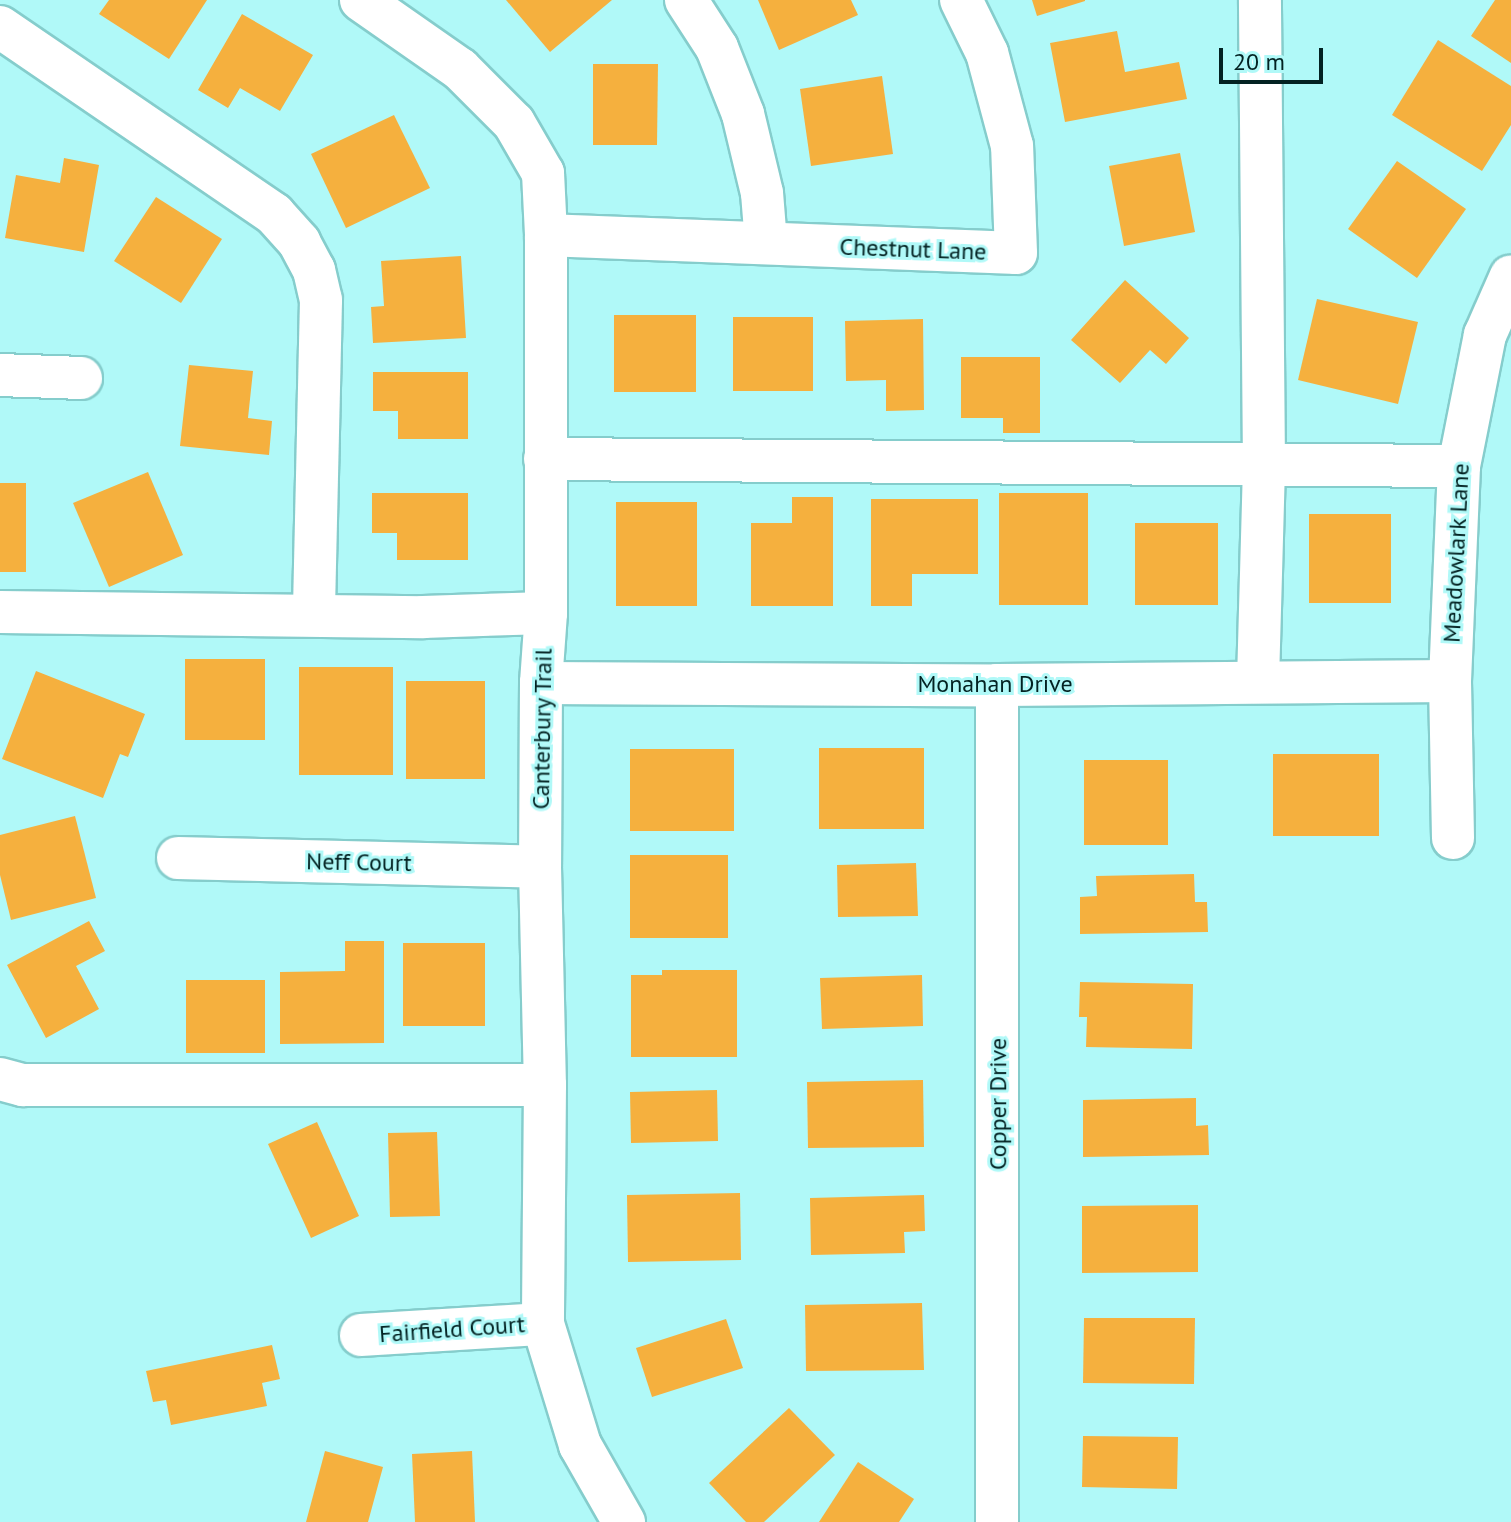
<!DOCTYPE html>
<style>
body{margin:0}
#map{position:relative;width:1511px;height:1522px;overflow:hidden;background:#b0f9f8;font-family:"PT Sans",sans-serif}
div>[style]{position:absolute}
.building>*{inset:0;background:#f5b03e}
.roads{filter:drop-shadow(2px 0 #85cdcc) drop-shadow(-2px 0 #85cdcc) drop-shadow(0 2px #85cdcc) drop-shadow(0 -2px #85cdcc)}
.minor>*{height:42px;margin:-21px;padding:0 21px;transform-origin:21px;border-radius:21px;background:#fff}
span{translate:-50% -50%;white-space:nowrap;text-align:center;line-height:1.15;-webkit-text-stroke:6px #b0f9f8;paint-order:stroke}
.street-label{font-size:24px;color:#032222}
.scale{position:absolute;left:1219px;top:48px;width:104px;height:36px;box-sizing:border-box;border:4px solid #032222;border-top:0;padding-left:10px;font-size:24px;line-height:28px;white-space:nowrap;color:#032222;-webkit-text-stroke:6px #b0f9f8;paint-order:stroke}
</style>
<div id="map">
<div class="building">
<i style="clip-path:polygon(109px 0,207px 0,169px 59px,99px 14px)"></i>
<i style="clip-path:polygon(506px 0,612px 0,550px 52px)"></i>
<i style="clip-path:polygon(758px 0,851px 0,858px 15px,779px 50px)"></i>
<i style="clip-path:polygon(1032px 0,1085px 0,1085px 1px,1037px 16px)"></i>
<i style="clip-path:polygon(1495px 0,1511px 0,1511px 63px,1471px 36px)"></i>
<i style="clip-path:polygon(242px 14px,313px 55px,280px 111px,240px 88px,228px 108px,198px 90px)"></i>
<i style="clip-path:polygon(1117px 31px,1125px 72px,1179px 62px,1187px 99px,1065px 122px,1050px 43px)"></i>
<i style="clip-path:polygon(1438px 40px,1511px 86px,1511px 125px,1482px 171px,1392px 115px)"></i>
<i style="clip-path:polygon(593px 64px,658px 64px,657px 145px,593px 145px)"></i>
<i style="clip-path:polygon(882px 76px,893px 154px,811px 166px,800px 89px)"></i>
<i style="clip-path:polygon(394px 115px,430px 188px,346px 228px,311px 154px)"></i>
<i style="clip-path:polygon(1180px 153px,1195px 232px,1124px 246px,1109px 166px)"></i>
<i style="clip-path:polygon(64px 158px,99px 165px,84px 252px,5px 238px,16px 175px,60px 183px)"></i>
<i style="clip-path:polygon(1397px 161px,1466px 209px,1417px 278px,1348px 229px)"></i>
<i style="clip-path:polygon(156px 197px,222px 239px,181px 303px,114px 261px)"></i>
<i style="clip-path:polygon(461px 256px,466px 338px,373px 343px,371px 307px,384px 306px,381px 261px)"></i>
<i style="clip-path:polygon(1125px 280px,1189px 338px,1166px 364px,1150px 350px,1120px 383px,1071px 340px)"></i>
<i style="clip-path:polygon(1317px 299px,1418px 322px,1398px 404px,1298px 380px)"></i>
<i style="clip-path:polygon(614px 315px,696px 315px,696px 392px,614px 392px)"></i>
<i style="clip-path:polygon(733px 317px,813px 317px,813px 391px,733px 391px)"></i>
<i style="clip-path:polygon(923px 319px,924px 410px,886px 411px,886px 380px,846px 381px,845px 321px)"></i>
<i style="clip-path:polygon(961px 357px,1040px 357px,1040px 433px,1003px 433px,1003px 418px,961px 418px)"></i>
<i style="clip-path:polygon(189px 365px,253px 371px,248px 418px,272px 421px,269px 455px,180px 446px)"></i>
<i style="clip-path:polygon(373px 372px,468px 372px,468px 439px,398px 439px,398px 411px,373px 411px)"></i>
<i style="clip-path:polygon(148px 472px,183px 555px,109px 587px,73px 503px)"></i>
<i style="clip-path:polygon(0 483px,26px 483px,26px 572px,0 572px)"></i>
<i style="clip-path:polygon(372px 493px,468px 493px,468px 560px,397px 560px,397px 533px,372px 533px)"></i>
<i style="clip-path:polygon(999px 493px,1088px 493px,1088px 605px,999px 605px)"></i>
<i style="clip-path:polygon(792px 497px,833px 497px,833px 606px,751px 606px,751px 523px,792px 523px)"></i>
<i style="clip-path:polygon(871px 499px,978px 499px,978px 574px,912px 574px,912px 606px,871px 606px)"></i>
<i style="clip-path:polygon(616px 502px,697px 502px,697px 606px,616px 606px)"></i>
<i style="clip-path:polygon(1309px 514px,1391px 514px,1391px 603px,1309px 603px)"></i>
<i style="clip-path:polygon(1135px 523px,1218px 523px,1218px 605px,1135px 605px)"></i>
<i style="clip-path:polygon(185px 659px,265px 659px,265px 740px,185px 740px)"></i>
<i style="clip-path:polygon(299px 667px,393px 667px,393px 775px,299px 775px)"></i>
<i style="clip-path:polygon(36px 671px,145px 714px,128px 757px,120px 754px,103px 798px,2px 759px)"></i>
<i style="clip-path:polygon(406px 681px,485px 681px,485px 779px,406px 779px)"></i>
<i style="clip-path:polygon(819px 748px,924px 748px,924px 829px,819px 829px)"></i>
<i style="clip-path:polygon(630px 749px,734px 749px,734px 831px,630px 831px)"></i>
<i style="clip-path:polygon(1273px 754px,1379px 754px,1379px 836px,1273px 836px)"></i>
<i style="clip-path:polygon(1084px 760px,1168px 760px,1168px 845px,1084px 845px)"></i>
<i style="clip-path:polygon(75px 816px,96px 898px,11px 920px,0 875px,0 835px)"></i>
<i style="clip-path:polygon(630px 855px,728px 855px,728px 938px,630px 938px)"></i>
<i style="clip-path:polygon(916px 863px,918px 916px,838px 917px,837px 865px)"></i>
<i style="clip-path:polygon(1194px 874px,1195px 902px,1207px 902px,1208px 932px,1080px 934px,1080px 897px,1097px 896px,1096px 876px)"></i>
<i style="clip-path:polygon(89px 921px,105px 951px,76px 966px,99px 1009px,46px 1038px,7px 965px)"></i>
<i style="clip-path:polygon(345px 941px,384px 941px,384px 1043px,280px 1044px,280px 972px,345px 971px)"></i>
<i style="clip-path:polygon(403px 943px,485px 943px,485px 1026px,403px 1026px)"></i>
<i style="clip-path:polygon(662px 970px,737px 970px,737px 1057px,631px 1057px,631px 975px,662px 975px)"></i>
<i style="clip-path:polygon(922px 975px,923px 1026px,822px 1029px,820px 978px)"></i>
<i style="clip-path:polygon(186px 980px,265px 980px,265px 1053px,186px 1053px)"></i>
<i style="clip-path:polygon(1080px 982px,1193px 984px,1192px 1049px,1086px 1047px,1087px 1017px,1079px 1017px)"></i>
<i style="clip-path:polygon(923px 1080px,924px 1147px,808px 1148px,807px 1082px)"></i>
<i style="clip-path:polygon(717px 1090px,718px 1141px,631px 1143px,630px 1092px)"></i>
<i style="clip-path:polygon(1196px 1098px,1196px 1126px,1208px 1125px,1209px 1155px,1083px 1157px,1083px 1100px)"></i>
<i style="clip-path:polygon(317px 1122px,359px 1216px,311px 1238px,268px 1144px)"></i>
<i style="clip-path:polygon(437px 1132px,440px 1216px,390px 1217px,388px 1133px)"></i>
<i style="clip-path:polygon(740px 1193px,741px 1260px,628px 1262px,627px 1195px)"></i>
<i style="clip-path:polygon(924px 1195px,925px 1231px,904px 1232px,905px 1253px,811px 1255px,810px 1198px)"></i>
<i style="clip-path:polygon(1198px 1205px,1198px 1272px,1082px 1273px,1082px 1206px)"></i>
<i style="clip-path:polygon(922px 1303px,924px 1370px,806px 1371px,805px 1305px)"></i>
<i style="clip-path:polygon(1084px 1318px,1195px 1318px,1194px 1384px,1083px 1383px)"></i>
<i style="clip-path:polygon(726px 1319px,743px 1368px,652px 1397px,636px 1348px)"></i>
<i style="clip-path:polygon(272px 1345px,280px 1379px,262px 1383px,267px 1406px,171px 1425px,166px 1400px,153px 1402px,146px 1371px)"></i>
<i style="clip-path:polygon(789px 1408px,835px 1455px,764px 1522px,746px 1522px,709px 1483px)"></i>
<i style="clip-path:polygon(1083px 1436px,1178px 1437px,1177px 1489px,1082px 1487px)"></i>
<i style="clip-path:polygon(325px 1451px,383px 1467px,368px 1522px,306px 1522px)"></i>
<i style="clip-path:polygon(472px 1451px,475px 1522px,415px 1522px,412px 1454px)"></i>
<i style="clip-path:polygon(858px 1462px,914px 1499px,899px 1522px,819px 1522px)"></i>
</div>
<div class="roads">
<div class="minor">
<i style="left:361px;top:0;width:121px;rotate:34.9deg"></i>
<i style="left:460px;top:69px;width:76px;rotate:45deg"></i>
<i style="left:514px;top:123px;width:58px;rotate:59.9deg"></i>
<i style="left:543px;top:173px;width:62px;rotate:87.2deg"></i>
<i style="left:546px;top:235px;width:378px;rotate:90deg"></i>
<i style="left:546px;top:613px;width:70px;rotate:94.1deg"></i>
<i style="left:541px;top:683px;width:184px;rotate:90.3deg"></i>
<i style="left:540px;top:867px;width:218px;rotate:88.7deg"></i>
<i style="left:545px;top:1085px;width:239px;rotate:90.5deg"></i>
<i style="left:543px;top:1324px;width:127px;rotate:73deg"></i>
<i style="left:580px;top:1445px;width:89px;rotate:60.3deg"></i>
<i style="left:686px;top:0;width:57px;rotate:57.1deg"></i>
<i style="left:717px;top:48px;width:71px;rotate:68.5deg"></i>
<i style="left:743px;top:114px;width:81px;rotate:76.5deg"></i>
<i style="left:762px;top:193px;width:50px;rotate:85.4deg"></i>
<i style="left:0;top:27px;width:332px;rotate:34.3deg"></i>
<i style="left:274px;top:214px;width:38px;rotate:48deg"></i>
<i style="left:299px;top:242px;width:32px;rotate:62deg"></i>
<i style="left:314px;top:270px;width:31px;rotate:77deg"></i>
<i style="left:321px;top:300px;width:314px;rotate:91.3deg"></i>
<i style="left:546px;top:235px;width:470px;rotate:2.2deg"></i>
<i style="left:1016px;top:253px;width:107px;rotate:-92.1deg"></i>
<i style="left:1012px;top:146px;width:96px;rotate:-105deg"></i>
<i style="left:987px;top:53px;width:59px;rotate:-116.1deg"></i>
<i style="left:0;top:375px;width:81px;rotate:2.1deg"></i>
<i style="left:545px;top:459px;width:914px;rotate:0.44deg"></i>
<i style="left:0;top:612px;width:423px;rotate:0.7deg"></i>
<i style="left:423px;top:617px;width:123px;rotate:-1.9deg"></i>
<i style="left:1258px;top:681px;width:215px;rotate:-88.4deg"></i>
<i style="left:1264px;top:466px;width:466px;rotate:-90.5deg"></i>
<i style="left:541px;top:683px;width:456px;rotate:0.3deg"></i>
<i style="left:997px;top:685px;width:453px;rotate:-0.5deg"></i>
<i style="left:997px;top:685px;width:837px;rotate:90deg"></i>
<i style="left:1453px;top:838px;width:157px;rotate:-91.1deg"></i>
<i style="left:1450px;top:681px;width:215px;rotate:-87.6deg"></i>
<i style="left:1459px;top:466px;width:134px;rotate:-78.8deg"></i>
<i style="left:1485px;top:335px;width:64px;rotate:-66.2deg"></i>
<i style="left:178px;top:858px;width:362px;rotate:1.4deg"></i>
<i style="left:0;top:1079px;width:24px;rotate:15deg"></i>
<i style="left:23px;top:1085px;width:522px"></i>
<i style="left:361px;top:1335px;width:182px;rotate:-3.5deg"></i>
</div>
</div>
<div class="street-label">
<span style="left:913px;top:249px;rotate:2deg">Chestnut Lane</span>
<span style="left:1456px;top:553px;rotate:-87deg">Meadowlark Lane</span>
<span style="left:995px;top:684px">Monahan Drive</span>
<span style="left:542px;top:729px;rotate:-89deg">Canterbury Trail</span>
<span style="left:359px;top:862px;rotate:1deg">Neff Court</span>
<span style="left:998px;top:1104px;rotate:-90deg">Copper Drive</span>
<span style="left:452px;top:1329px;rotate:-4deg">Fairfield Court</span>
</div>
<div class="scale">20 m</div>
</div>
